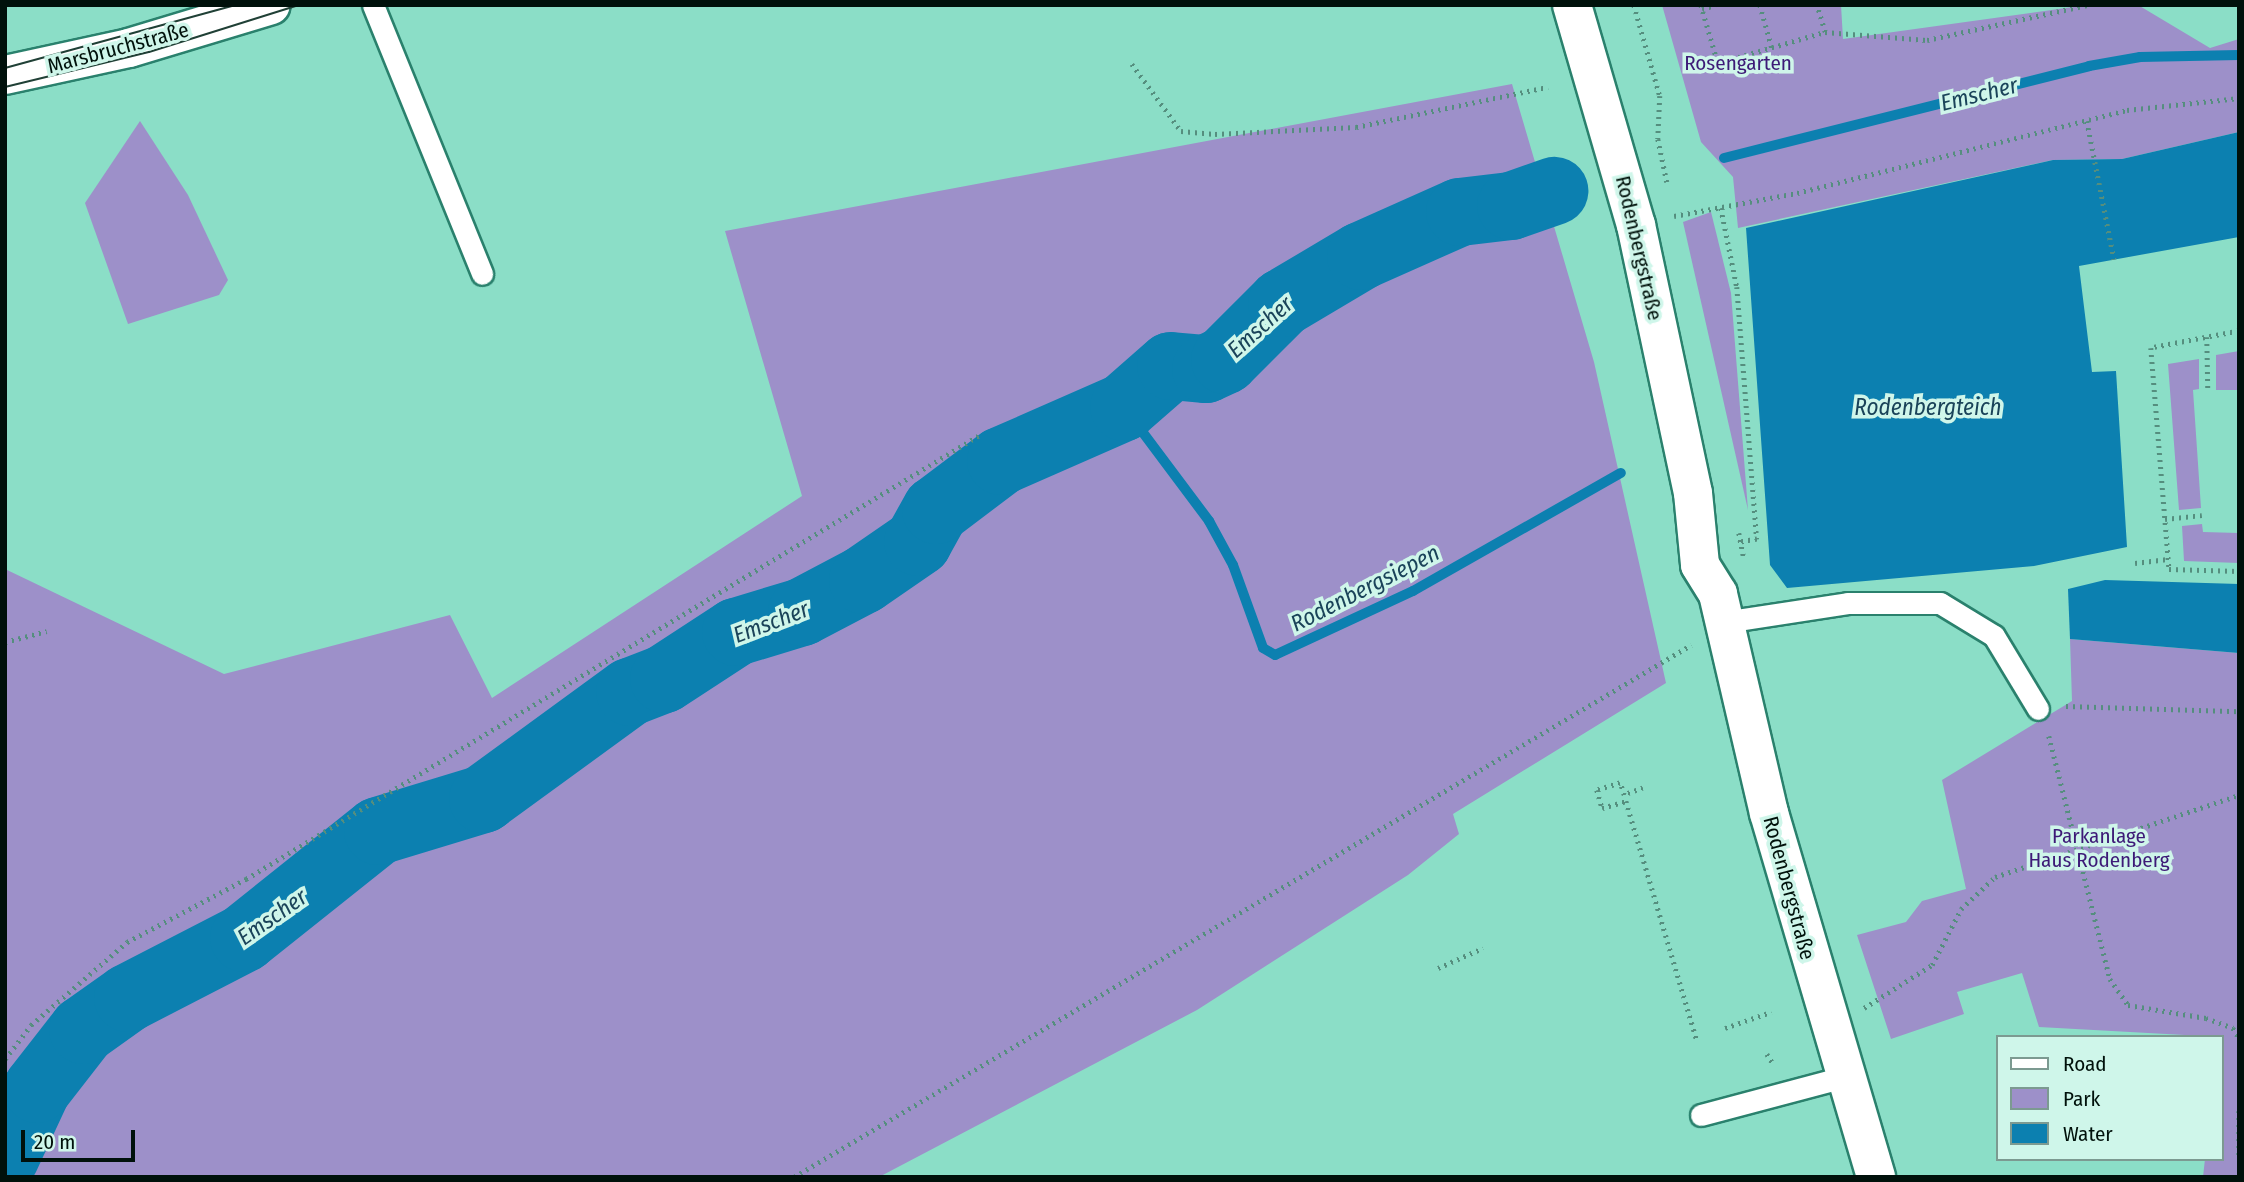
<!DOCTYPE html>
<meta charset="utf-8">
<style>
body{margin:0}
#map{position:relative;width:2244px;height:1182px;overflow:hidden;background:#8bdec7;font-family:"Fira Sans Condensed",sans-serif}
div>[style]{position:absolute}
.green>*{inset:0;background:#9d90c9}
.water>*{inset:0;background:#0c80b0}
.stream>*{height:10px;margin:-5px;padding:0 5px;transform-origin:5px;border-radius:5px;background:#0c80b0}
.river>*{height:68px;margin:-34px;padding:0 34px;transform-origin:34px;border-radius:34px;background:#0c80b0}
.path>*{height:4.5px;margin-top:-2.25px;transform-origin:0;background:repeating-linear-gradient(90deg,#558e7e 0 2px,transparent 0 7px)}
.roads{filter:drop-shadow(2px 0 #2a816d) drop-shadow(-2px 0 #2a816d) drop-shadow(0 2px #2a816d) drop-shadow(0 -2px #2a816d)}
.service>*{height:21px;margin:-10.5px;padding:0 10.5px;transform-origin:10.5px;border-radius:10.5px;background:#fff}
.tertiary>*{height:38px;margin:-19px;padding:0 19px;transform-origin:19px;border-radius:19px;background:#fff}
.secondary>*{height:38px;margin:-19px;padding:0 19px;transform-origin:19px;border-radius:19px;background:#fff}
.tram>*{height:2px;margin:-1px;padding:0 1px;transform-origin:1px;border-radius:1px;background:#204036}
span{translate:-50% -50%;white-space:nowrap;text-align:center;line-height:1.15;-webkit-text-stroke:7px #cff6ea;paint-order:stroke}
.street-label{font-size:21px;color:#00110b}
.park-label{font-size:21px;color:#3d1a77}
.water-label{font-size:23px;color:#1a4359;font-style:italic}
.frame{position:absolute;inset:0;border:7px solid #00110b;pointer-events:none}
.legend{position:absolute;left:1996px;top:1035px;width:228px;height:126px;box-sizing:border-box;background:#cff6ea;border:2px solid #7c9a91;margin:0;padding:9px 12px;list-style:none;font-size:21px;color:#00110b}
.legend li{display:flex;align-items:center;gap:14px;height:35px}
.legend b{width:35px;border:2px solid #7c9a91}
.scale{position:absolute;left:21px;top:1130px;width:114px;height:32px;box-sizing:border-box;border:4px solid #00110b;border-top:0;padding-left:9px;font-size:21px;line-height:24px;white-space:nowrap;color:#00110b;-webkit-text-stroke:5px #cff6ea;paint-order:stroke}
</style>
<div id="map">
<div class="green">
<i style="clip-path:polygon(1662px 5px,1841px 5px,1843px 39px,2087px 5px,2138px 5px,2210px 48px,2239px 39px,2239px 132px,2122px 159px,2053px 160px,1738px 228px,1733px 177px,1701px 142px)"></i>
<i style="clip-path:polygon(1512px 84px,1594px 362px,1666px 683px,1453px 814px,1459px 834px,1408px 875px,1197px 1010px,879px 1177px,5px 1177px,5px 569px,224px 674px,450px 615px,492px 698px,802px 496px,725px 231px)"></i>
<i style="clip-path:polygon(140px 121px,188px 195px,228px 280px,219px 295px,128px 324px,85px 203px)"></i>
<i style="clip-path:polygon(1711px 212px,1731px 293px,1748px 510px,1683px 222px)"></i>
<i style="clip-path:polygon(2239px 351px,2239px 390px,2216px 390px,2216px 355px)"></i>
<i style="clip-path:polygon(2199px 359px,2199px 389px,2193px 390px,2201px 508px,2179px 510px,2168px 364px)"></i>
<i style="clip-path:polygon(2202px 524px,2203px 532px,2239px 533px,2239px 563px,2184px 561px,2182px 526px)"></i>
<i style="clip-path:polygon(2070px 639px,2239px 653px,2239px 1177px,2203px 1177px,2205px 1159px,2221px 1159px,2221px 1037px,2039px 1027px,2022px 973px,1957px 992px,1964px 1014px,1891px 1039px,1857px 935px,1906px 922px,1922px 901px,1966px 889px,1942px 780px,2072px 701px)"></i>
</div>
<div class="water">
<i style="clip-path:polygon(2239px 132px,2239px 237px,2079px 266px,2092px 372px,2116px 371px,2127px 547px,2034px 566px,1787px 588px,1770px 565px,1746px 228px,2053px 160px,2122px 159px)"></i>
<i style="clip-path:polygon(2105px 580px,2239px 584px,2239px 653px,2070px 639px,2068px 589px)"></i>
</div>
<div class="stream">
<i style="left:1724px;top:158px;width:376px;rotate:-14.1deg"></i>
<i style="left:2089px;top:66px;width:52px;rotate:-10deg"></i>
<i style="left:2140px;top:57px;width:99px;rotate:-1.2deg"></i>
<i style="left:1118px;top:410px;width:30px;rotate:41deg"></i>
<i style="left:1141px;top:430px;width:114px;rotate:53.2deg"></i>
<i style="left:1209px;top:521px;width:50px;rotate:61.4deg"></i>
<i style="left:1233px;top:565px;width:88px;rotate:70.1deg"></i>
<i style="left:1263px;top:648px;width:14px;rotate:30deg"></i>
<i style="left:1275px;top:655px;width:152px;rotate:-24.9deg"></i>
<i style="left:1413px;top:591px;width:239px;rotate:-29.6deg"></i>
</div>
<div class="river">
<i style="left:5px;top:1158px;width:76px;rotate:-65.1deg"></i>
<i style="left:37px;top:1089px;width:75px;rotate:-52.1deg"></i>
<i style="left:83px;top:1030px;width:55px;rotate:-35.4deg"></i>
<i style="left:128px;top:998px;width:131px;rotate:-27.3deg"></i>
<i style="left:244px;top:938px;width:171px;rotate:-38.6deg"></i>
<i style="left:378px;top:831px;width:110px;rotate:-16.9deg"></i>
<i style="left:483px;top:799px;width:182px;rotate:-36.1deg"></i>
<i style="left:630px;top:692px;width:36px;rotate:-21deg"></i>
<i style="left:664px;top:679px;width:86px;rotate:-33.1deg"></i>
<i style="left:736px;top:632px;width:69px;rotate:-16.9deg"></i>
<i style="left:802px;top:612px;width:69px;rotate:-27.7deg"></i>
<i style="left:863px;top:580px;width:67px;rotate:-34.6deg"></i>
<i style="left:918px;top:542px;width:37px;rotate:-61deg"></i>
<i style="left:936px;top:510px;width:81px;rotate:-37deg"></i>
<i style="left:1001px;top:461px;width:134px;rotate:-23.7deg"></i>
<i style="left:1124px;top:407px;width:62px;rotate:-41.1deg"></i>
<i style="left:1171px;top:366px;width:35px;rotate:5deg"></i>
<i style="left:1206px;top:369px;width:21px;rotate:-25deg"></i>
<i style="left:1225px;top:360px;width:81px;rotate:-45deg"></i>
<i style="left:1282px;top:303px;width:92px;rotate:-30.7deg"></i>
<i style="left:1361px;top:256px;width:108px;rotate:-24deg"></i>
<i style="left:1460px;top:212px;width:51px;rotate:-6.7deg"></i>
<i style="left:1511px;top:206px;width:46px;rotate:-19.2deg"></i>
</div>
<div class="path">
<i style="left:1634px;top:5px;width:95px;rotate:74.1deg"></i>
<i style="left:1660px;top:96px;width:43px;rotate:92.7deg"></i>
<i style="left:1658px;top:139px;width:44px;rotate:78.2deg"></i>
<i style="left:1701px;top:5px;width:60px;rotate:73.7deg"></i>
<i style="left:1718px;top:63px;width:111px;rotate:-16.2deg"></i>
<i style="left:1825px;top:32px;width:28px;rotate:-107deg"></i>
<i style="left:1760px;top:5px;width:45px;rotate:74.4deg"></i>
<i style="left:1702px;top:9px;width:14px;rotate:-17deg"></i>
<i style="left:1825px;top:32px;width:102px;rotate:4.5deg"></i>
<i style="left:1927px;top:40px;width:164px;rotate:-12.3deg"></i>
<i style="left:1132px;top:64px;width:83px;rotate:53.8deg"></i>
<i style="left:1181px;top:131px;width:34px;rotate:5deg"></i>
<i style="left:1215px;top:134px;width:141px;rotate:-2.8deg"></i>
<i style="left:1356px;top:127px;width:196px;rotate:-11.8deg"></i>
<i style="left:2087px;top:121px;width:141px;rotate:78.9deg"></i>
<i style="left:1721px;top:208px;width:81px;rotate:78.6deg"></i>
<i style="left:1737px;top:287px;width:253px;rotate:85.5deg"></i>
<i style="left:1757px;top:539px;width:17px;rotate:170deg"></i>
<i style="left:1674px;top:216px;width:125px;rotate:-10.6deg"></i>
<i style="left:1797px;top:193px;width:340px;rotate:-14.1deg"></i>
<i style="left:2127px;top:110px;width:113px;rotate:-6.1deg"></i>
<i style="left:2239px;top:331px;width:90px;rotate:169.1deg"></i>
<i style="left:2151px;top:348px;width:222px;rotate:85.3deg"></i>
<i style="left:2169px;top:569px;width:70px;rotate:1.6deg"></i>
<i style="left:2207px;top:337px;width:53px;rotate:88.9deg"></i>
<i style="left:2165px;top:519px;width:37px;rotate:-6deg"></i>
<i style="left:1739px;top:533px;width:26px;rotate:79deg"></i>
<i style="left:2135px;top:563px;width:33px;rotate:-7deg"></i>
<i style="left:5px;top:642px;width:43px;rotate:-14.7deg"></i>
<i style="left:2066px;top:706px;width:173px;rotate:1.7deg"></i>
<i style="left:2049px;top:736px;width:251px;rotate:75.9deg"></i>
<i style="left:2110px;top:979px;width:32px;rotate:55deg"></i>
<i style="left:2128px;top:1005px;width:79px;rotate:9.5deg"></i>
<i style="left:2206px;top:1018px;width:29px;rotate:20deg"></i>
<i style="left:2233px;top:1028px;width:12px;rotate:59deg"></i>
<i style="left:1643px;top:788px;width:20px;rotate:160deg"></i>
<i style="left:1624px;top:795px;width:13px;rotate:-108deg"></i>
<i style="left:1620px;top:783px;width:24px;rotate:163deg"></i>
<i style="left:1597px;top:790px;width:19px;rotate:74deg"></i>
<i style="left:1602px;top:808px;width:25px;rotate:-16deg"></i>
<i style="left:1626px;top:801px;width:249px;rotate:73.5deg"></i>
<i style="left:1438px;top:968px;width:49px;rotate:-24deg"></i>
<i style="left:1864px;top:1008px;width:80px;rotate:-32.3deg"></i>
<i style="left:1932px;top:965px;width:63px;rotate:-62.6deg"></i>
<i style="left:1961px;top:909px;width:47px;rotate:-43.3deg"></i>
<i style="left:1995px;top:877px;width:257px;rotate:-18.6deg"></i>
<i style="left:1725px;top:1028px;width:49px;rotate:-19.2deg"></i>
<i style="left:1767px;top:1054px;width:13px;rotate:58deg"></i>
<i style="left:5px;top:1059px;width:43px;rotate:-52.6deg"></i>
<i style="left:31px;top:1025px;width:127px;rotate:-40.8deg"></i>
<i style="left:127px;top:942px;width:135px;rotate:-27.9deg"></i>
<i style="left:246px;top:879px;width:859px;rotate:-31.19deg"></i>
<i style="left:2239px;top:1111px;width:46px;rotate:90deg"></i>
<i style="left:794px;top:1177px;width:1043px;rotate:-30.67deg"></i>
</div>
<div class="roads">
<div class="service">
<i style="left:373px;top:5px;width:290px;rotate:67.9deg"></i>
<i style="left:1724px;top:622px;width:125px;rotate:-8.7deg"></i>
<i style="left:1848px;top:603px;width:92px"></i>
<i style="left:1940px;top:603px;width:63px;rotate:31.4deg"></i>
<i style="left:1994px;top:636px;width:85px;rotate:58.9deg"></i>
<i style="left:1701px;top:1115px;width:148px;rotate:-14.9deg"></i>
</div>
<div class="tertiary">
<i style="left:5px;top:75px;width:127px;rotate:-12.3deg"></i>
<i style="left:129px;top:48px;width:148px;rotate:-16.8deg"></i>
</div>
<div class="secondary">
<i style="left:1572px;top:5px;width:229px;rotate:73.8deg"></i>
<i style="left:1636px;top:225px;width:274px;rotate:78deg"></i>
<i style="left:1693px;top:493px;width:72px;rotate:84.4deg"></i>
<i style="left:1700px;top:565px;width:34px;rotate:58deg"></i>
<i style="left:1718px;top:594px;width:225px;rotate:76.9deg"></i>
<i style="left:1769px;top:813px;width:379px;rotate:73.6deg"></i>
</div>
</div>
<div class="tram">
<i style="left:5px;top:68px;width:238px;rotate:-15.3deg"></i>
<i style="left:5px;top:87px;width:148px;rotate:-13.7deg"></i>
<i style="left:149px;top:52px;width:157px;rotate:-17.4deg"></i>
</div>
<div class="street-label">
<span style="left:118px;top:48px;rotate:-15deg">Marsbruchstraße</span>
<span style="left:1639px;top:248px;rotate:77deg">Rodenbergstraße</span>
<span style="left:1789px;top:888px;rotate:75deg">Rodenbergstraße</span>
</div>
<div class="park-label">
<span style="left:1738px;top:63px">Rosengarten</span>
<span style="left:2099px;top:848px">Parkanlage<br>Haus Rodenberg</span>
</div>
<div class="water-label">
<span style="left:1979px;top:94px;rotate:-14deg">Emscher</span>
<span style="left:1260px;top:327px;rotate:-42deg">Emscher</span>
<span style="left:1928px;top:407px">Rodenbergteich</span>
<span style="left:1365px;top:588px;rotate:-27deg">Rodenbergsiepen</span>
<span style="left:771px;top:622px;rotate:-21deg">Emscher</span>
<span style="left:272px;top:917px;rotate:-35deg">Emscher</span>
</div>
<div class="frame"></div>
<ul class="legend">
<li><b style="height:9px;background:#fff"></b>Road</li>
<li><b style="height:19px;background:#9d90c9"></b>Park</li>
<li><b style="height:19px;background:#0c80b0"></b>Water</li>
</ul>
<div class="scale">20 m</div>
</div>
